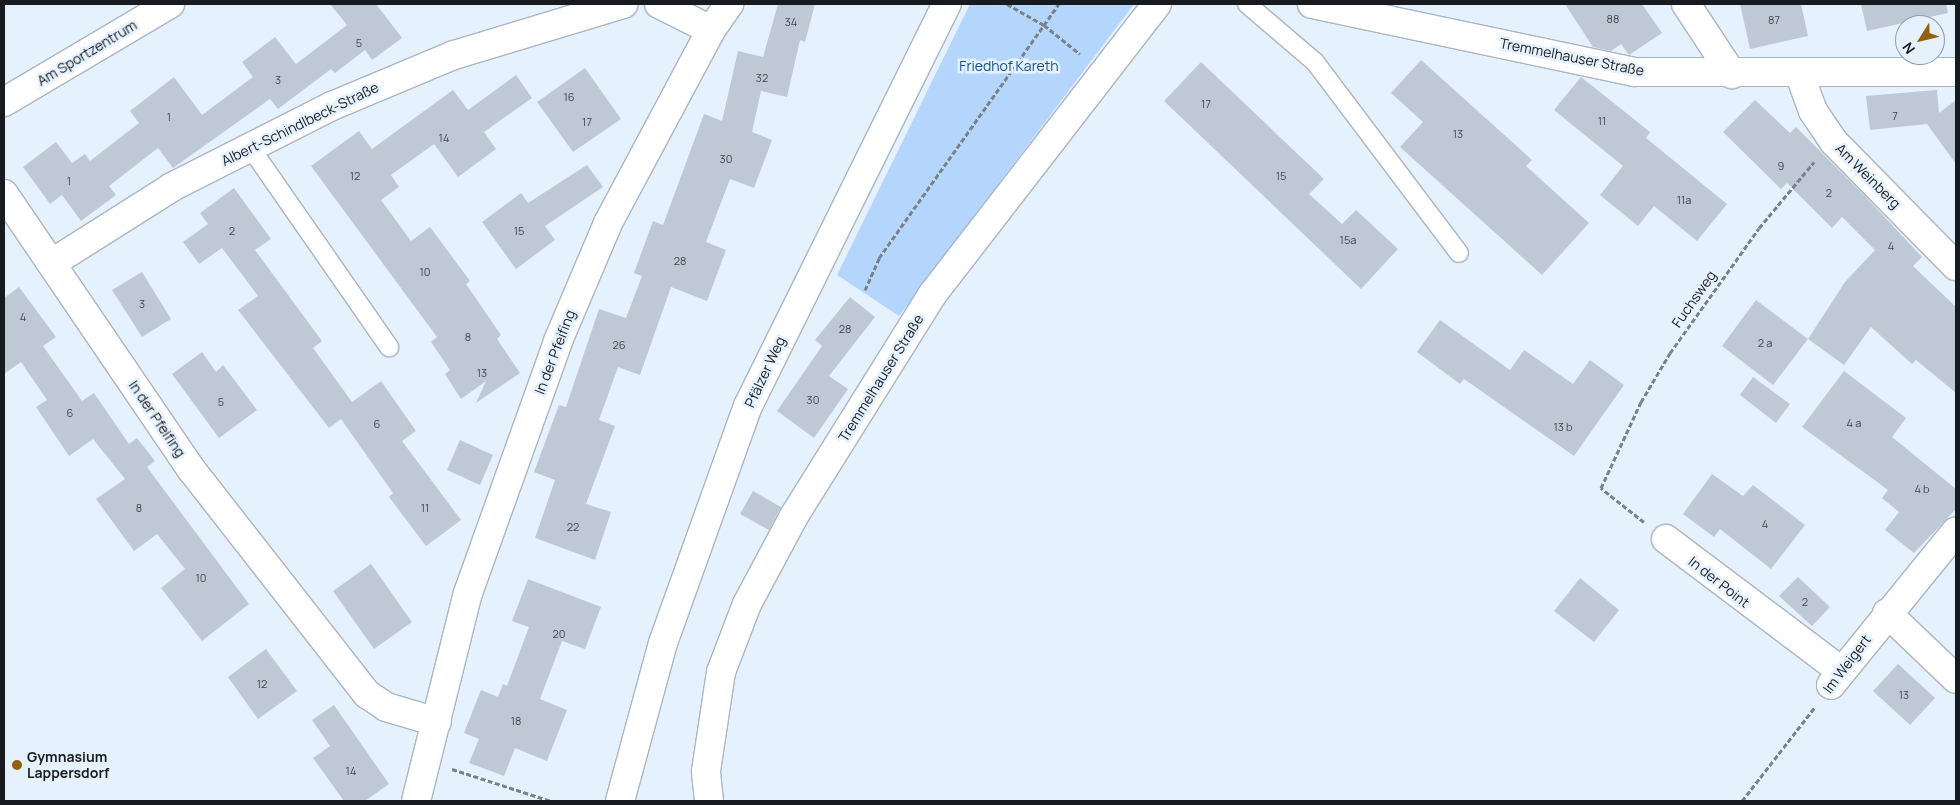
<!DOCTYPE html>
<meta charset="utf-8">
<style>
body{margin:0}
#map{position:relative;width:1960px;height:805px;overflow:hidden;background:#e6f1fe;font-family:Manrope,sans-serif}
div>[style]{position:absolute}
.green>*{inset:0;background:#b4d5fc}
.building>*{inset:0;background:#bfc9d5}
.path>*{height:3px;margin-top:-1.5px;transform-origin:0;background:repeating-linear-gradient(90deg,#798189 0 5px,transparent 0 7.5px)}
.roads{filter:drop-shadow(1px 0 #abb5c2) drop-shadow(-1px 0 #abb5c2) drop-shadow(0 1px #abb5c2) drop-shadow(0 -1px #abb5c2)}
.service>*{height:18px;margin:-9px;padding:0 9px;transform-origin:9px;border-radius:9px;background:#fff}
.minor>*{height:28px;margin:-14px;padding:0 14px;transform-origin:14px;border-radius:14px;background:#fff}
.tertiary>*{height:28px;margin:-14px;padding:0 14px;transform-origin:14px;border-radius:14px;background:#fff}
.dots>*{width:14px;height:14px;translate:-50% -50%;box-sizing:border-box;border:2px solid #e6f1fe;border-radius:50%}
span{translate:-50% -50%;white-space:nowrap;text-align:center;line-height:1.15;-webkit-text-stroke:5px #e6f1fe;paint-order:stroke}
.number-label{font-size:11px;color:#41464c}
.number-label span{-webkit-text-stroke-width:0}
.street-label{font-size:14px;color:#171b1f}
.park-label{font-size:14px;color:#105191}
.poi-label{font-size:14px;color:#171b1f;font-weight:700}
.left{translate:0 -50%;text-align:left}
.frame{position:absolute;inset:0;border:5px solid #171b1f;pointer-events:none}
.north{position:absolute;left:1895px;top:15px;width:50px;height:50px;box-sizing:border-box;background:#e6f1fe;border:1px solid #939ba5;border-radius:50%;rotate:234deg;font-size:14px;font-weight:700;line-height:20px;text-align:center;color:#171b1f}
.north::after{content:'';display:block;margin:auto;width:18px;height:22px;background:#91610f;clip-path:polygon(50% 0,100% 100%,50% 72%,0 100%)}
</style>
<div id="map">
<div class="green">
<i style="clip-path:polygon(970px 4px,1134px 4px,899px 316px,837px 275px)"></i>
</div>
<div class="building">
<i style="clip-path:polygon(330px 4px,376px 4px,402px 38px,372px 60px,365px 50px,335px 73px,331px 69px,278px 109px,270px 99px,173px 168px,158px 148px,109px 186px,116px 195px,81px 221px,62px 195px,50px 204px,23px 167px,56px 142px,72px 163px,85px 154px,90px 161px,139px 123px,130px 111px,174px 77px,202px 115px,253px 77px,242px 62px,275px 37px,296px 64px,347px 25px)"></i>
<i style="clip-path:polygon(778px 4px,815px 4px,805px 42px,800px 40px,787px 97px,761px 91px,752px 132px,772px 140px,754px 188px,730px 179px,706px 242px,726px 250px,707px 301px,671px 287px,640px 375px,618px 367px,599px 420px,615px 426px,586px 504px,611px 512px,595px 560px,535px 538px,555px 480px,534px 472px,559px 405px,566px 407px,599px 309px,626px 318px,642px 276px,634px 273px,653px 221px,663px 225px,704px 114px,722px 121px,738px 51px,763px 57px)"></i>
<i style="clip-path:polygon(1565px 4px,1642px 4px,1662px 33px,1629px 55px,1621px 44px,1611px 51px,1593px 47px)"></i>
<i style="clip-path:polygon(1740px 4px,1801px 4px,1808px 36px,1750px 49px)"></i>
<i style="clip-path:polygon(1861px 4px,1946px 4px,1948px 13px,1867px 31px)"></i>
<i style="clip-path:polygon(1421px 60px,1532px 160px,1526px 166px,1589px 223px,1542px 275px,1400px 147px,1423px 122px,1391px 93px)"></i>
<i style="clip-path:polygon(1201px 62px,1324px 179px,1309px 194px,1342px 224px,1356px 210px,1398px 249px,1361px 289px,1164px 101px)"></i>
<i style="clip-path:polygon(585px 68px,621px 119px,573px 152px,537px 102px)"></i>
<i style="clip-path:polygon(516px 75px,532px 98px,484px 132px,496px 149px,458px 177px,434px 144px,391px 175px,399px 187px,381px 200px,411px 241px,430px 227px,470px 281px,466px 284px,501px 335px,497px 339px,520px 373px,476px 403px,486px 381px,461px 399px,445px 374px,450px 370px,431px 342px,437px 337px,311px 166px,359px 131px,372px 149px,453px 90px,468px 110px)"></i>
<i style="clip-path:polygon(1581px 77px,1650px 132px,1646px 138px,1727px 204px,1697px 241px,1654px 206px,1638px 226px,1600px 195px,1623px 166px,1554px 110px)"></i>
<i style="clip-path:polygon(1937px 90px,1939px 113px,1956px 100px,1956px 164px,1927px 124px,1870px 130px,1866px 96px)"></i>
<i style="clip-path:polygon(1755px 100px,1790px 133px,1796px 127px,1864px 195px,1922px 257px,1913px 266px,1956px 307px,1956px 393px,1916px 360px,1912px 364px,1871px 327px,1844px 365px,1808px 339px,1845px 282px,1875px 250px,1842px 217px,1832px 228px,1787px 183px,1781px 189px,1723px 132px)"></i>
<i style="clip-path:polygon(587px 165px,603px 187px,545px 226px,555px 240px,516px 269px,482px 222px,521px 193px,528px 203px)"></i>
<i style="clip-path:polygon(234px 188px,271px 239px,255px 250px,322px 341px,313px 348px,352px 402px,381px 381px,416px 431px,402px 441px,461px 520px,426px 546px,389px 497px,393px 493px,341px 419px,329px 428px,238px 310px,258px 296px,222px 248px,199px 264px,183px 242px,208px 224px,200px 213px)"></i>
<i style="clip-path:polygon(142px 272px,171px 319px,142px 337px,112px 290px)"></i>
<i style="clip-path:polygon(19px 287px,56px 337px,43px 346px,82px 401px,94px 393px,129px 444px,137px 438px,155px 461px,147px 467px,249px 604px,202px 641px,161px 588px,185px 569px,157px 534px,134px 551px,96px 499px,125px 479px,93px 439px,69px 456px,36px 407px,47px 400px,21px 362px,4px 374px,4px 298px)"></i>
<i style="clip-path:polygon(850px 297px,875px 317px,829px 376px,848px 389px,814px 438px,777px 411px,822px 346px,815px 340px)"></i>
<i style="clip-path:polygon(1756px 300px,1808px 339px,1773px 385px,1722px 346px)"></i>
<i style="clip-path:polygon(1440px 320px,1510px 370px,1524px 350px,1573px 384px,1590px 360px,1624px 385px,1574px 456px,1464px 379px,1460px 384px,1417px 352px)"></i>
<i style="clip-path:polygon(202px 352px,216px 372px,223px 365px,257px 410px,219px 438px,172px 374px)"></i>
<i style="clip-path:polygon(1844px 371px,1906px 418px,1892px 437px,1956px 489px,1956px 509px,1914px 553px,1885px 530px,1899px 512px,1882px 498px,1888px 490px,1802px 427px)"></i>
<i style="clip-path:polygon(1753px 377px,1790px 404px,1776px 423px,1740px 395px)"></i>
<i style="clip-path:polygon(460px 440px,493px 455px,480px 485px,447px 470px)"></i>
<i style="clip-path:polygon(1712px 474px,1743px 496px,1753px 485px,1805px 525px,1771px 569px,1720px 529px,1714px 537px,1683px 514px)"></i>
<i style="clip-path:polygon(753px 491px,781px 507px,769px 530px,740px 514px)"></i>
<i style="clip-path:polygon(371px 564px,412px 622px,374px 649px,333px 591px)"></i>
<i style="clip-path:polygon(1798px 577px,1830px 607px,1812px 626px,1779px 596px)"></i>
<i style="clip-path:polygon(1580px 578px,1619px 610px,1594px 642px,1554px 611px)"></i>
<i style="clip-path:polygon(528px 579px,601px 607px,585px 649px,562px 641px,540px 699px,567px 710px,547px 761px,515px 748px,504px 776px,469px 763px,479px 739px,464px 733px,481px 690px,498px 697px,503px 684px,507px 686px,529px 627px,512px 621px)"></i>
<i style="clip-path:polygon(266px 649px,297px 691px,258px 719px,228px 677px)"></i>
<i style="clip-path:polygon(1898px 664px,1935px 698px,1910px 725px,1873px 691px)"></i>
<i style="clip-path:polygon(334px 705px,389px 784px,365px 801px,344px 801px,313px 758px,330px 746px,312px 720px)"></i>
</div>
<div class="path">
<i style="left:1007px;top:4px;width:43px;rotate:29.6deg"></i>
<i style="left:1044px;top:25px;width:46px;rotate:38.9deg"></i>
<i style="left:865px;top:290px;width:35px;rotate:-66deg"></i>
<i style="left:879px;top:258px;width:311px;rotate:-54.7deg"></i>
<i style="left:1644px;top:522px;width:55px;rotate:-141.7deg"></i>
<i style="left:1601px;top:488px;width:95px;rotate:-65.1deg"></i>
<i style="left:1641px;top:402px;width:57px;rotate:-59.4deg"></i>
<i style="left:1670px;top:353px;width:153px;rotate:-54.5deg"></i>
<i style="left:1759px;top:228px;width:86px;rotate:-50.2deg"></i>
<i style="left:452px;top:769px;width:104px;rotate:17.9deg"></i>
<i style="left:1742px;top:801px;width:119px;rotate:-52.2deg"></i>
</div>
<div class="roads">
<div class="service">
<i style="left:1247px;top:4px;width:89px;rotate:40.5deg"></i>
<i style="left:1315px;top:62px;width:239px;rotate:53deg"></i>
<i style="left:250px;top:147px;width:244px;rotate:55.2deg"></i>
</div>
<div class="minor">
<i style="left:659px;top:4px;width:58px;rotate:26.6deg"></i>
<i style="left:1312px;top:4px;width:329px;rotate:11.9deg"></i>
<i style="left:1634px;top:72px;width:322px"></i>
<i style="left:1686px;top:4px;width:84px;rotate:56.7deg"></i>
<i style="left:1799px;top:73px;width:40px;rotate:69.8deg"></i>
<i style="left:1813px;top:111px;width:37px;rotate:56deg"></i>
<i style="left:1834px;top:142px;width:174px;rotate:45.5deg"></i>
<i style="left:4px;top:102px;width:193px;rotate:-30.6deg"></i>
<i style="left:4px;top:194px;width:333px;rotate:55.8deg"></i>
<i style="left:191px;top:469px;width:286px;rotate:52deg"></i>
<i style="left:367px;top:694px;width:23px;rotate:34deg"></i>
<i style="left:386px;top:707px;width:53px;rotate:16.4deg"></i>
<i style="left:52px;top:263px;width:142px;rotate:-32.3deg"></i>
<i style="left:172px;top:187px;width:179px;rotate:-26.9deg"></i>
<i style="left:332px;top:106px;width:132px;rotate:-22.7deg"></i>
<i style="left:454px;top:55px;width:177px;rotate:-16.8deg"></i>
<i style="left:1666px;top:539px;width:219px;rotate:37deg"></i>
<i style="left:1887px;top:613px;width:95px;rotate:43.7deg"></i>
<i style="left:1831px;top:685px;width:198px;rotate:-50.9deg"></i>
<i style="left:416px;top:801px;width:214px;rotate:-76deg"></i>
<i style="left:468px;top:593px;width:268px;rotate:-70.3deg"></i>
<i style="left:558px;top:341px;width:128px;rotate:-67deg"></i>
<i style="left:608px;top:223px;width:219px;rotate:-61.9deg"></i>
<i style="left:711px;top:30px;width:32px;rotate:-55deg"></i>
<i style="left:709px;top:801px;width:30px;rotate:-96deg"></i>
<i style="left:706px;top:771px;width:100px;rotate:-81.4deg"></i>
<i style="left:721px;top:672px;width:73px;rotate:-69.1deg"></i>
<i style="left:747px;top:604px;width:100px;rotate:-61.9deg"></i>
<i style="left:794px;top:516px;width:261px;rotate:-58deg"></i>
<i style="left:932px;top:295px;width:368px;rotate:-52.3deg"></i>
</div>
<div class="tertiary">
<i style="left:620px;top:801px;width:164px;rotate:-74.8deg"></i>
<i style="left:663px;top:643px;width:252px;rotate:-70.3deg"></i>
<i style="left:748px;top:406px;width:449px;rotate:-63.7deg"></i>
</div>
</div>
<div class="dots">
<i style="left:17px;top:765px;background:#91610f"></i>
</div>
<div class="number-label">
<span style="left:1613px;top:19px">88</span>
<span style="left:1774px;top:20px">87</span>
<span style="left:791px;top:22px">34</span>
<span style="left:359px;top:43px">5</span>
<span style="left:762px;top:78px">32</span>
<span style="left:278px;top:80px">3</span>
<span style="left:569px;top:97px">16</span>
<span style="left:1206px;top:104px">17</span>
<span style="left:1895px;top:116px">7</span>
<span style="left:169px;top:117px">1</span>
<span style="left:1602px;top:121px">11</span>
<span style="left:587px;top:122px">17</span>
<span style="left:1458px;top:134px">13</span>
<span style="left:444px;top:138px">14</span>
<span style="left:726px;top:159px">30</span>
<span style="left:1781px;top:166px">9</span>
<span style="left:355px;top:176px">12</span>
<span style="left:1281px;top:176px">15</span>
<span style="left:69px;top:181px">1</span>
<span style="left:1829px;top:193px">2</span>
<span style="left:1684px;top:200px">11a</span>
<span style="left:232px;top:231px">2</span>
<span style="left:519px;top:231px">15</span>
<span style="left:1348px;top:240px">15a</span>
<span style="left:1891px;top:246px">4</span>
<span style="left:680px;top:261px">28</span>
<span style="left:425px;top:272px">10</span>
<span style="left:142px;top:304px">3</span>
<span style="left:23px;top:317px">4</span>
<span style="left:845px;top:329px">28</span>
<span style="left:468px;top:337px">8</span>
<span style="left:1765px;top:343px">2 a</span>
<span style="left:619px;top:345px">26</span>
<span style="left:482px;top:373px">13</span>
<span style="left:813px;top:400px">30</span>
<span style="left:221px;top:402px">5</span>
<span style="left:70px;top:413px">6</span>
<span style="left:1854px;top:423px">4 a</span>
<span style="left:377px;top:424px">6</span>
<span style="left:1563px;top:427px">13 b</span>
<span style="left:1922px;top:489px">4 b</span>
<span style="left:139px;top:508px">8</span>
<span style="left:425px;top:508px">11</span>
<span style="left:1765px;top:524px">4</span>
<span style="left:573px;top:527px">22</span>
<span style="left:201px;top:578px">10</span>
<span style="left:1805px;top:602px">2</span>
<span style="left:559px;top:634px">20</span>
<span style="left:262px;top:684px">12</span>
<span style="left:1904px;top:695px">13</span>
<span style="left:516px;top:721px">18</span>
<span style="left:351px;top:771px">14</span>
</div>
<div class="street-label">
<span style="left:87px;top:53px;rotate:-31deg">Am Sportzentrum</span>
<span style="left:1572px;top:57px;rotate:11deg">Tremmelhauser Straße</span>
<span style="left:300px;top:124px;rotate:-26deg">Albert-Schindlbeck-Straße</span>
<span style="left:1868px;top:176px;rotate:45deg">Am Weinberg</span>
<span style="left:1694px;top:299px;rotate:-55deg">Fuchsweg</span>
<span style="left:555px;top:352px;rotate:-69deg">In der Pfeifing</span>
<span style="left:765px;top:372px;rotate:-65deg">Pfälzer Weg</span>
<span style="left:881px;top:378px;rotate:-58deg">Tremmelhauser Straße</span>
<span style="left:157px;top:419px;rotate:56deg">In der Pfeifing</span>
<span style="left:1719px;top:582px;rotate:38deg">In der Point</span>
<span style="left:1847px;top:664px;rotate:-53deg">Im Weigert</span>
</div>
<div class="park-label">
<span style="left:1009px;top:66px">Friedhof Kareth</span>
</div>
<div class="poi-label">
<span class="left" style="left:27px;top:765px">Gymnasium<br>Lappersdorf</span>
</div>
<div class="frame"></div>
<div class="north">N</div>
</div>
